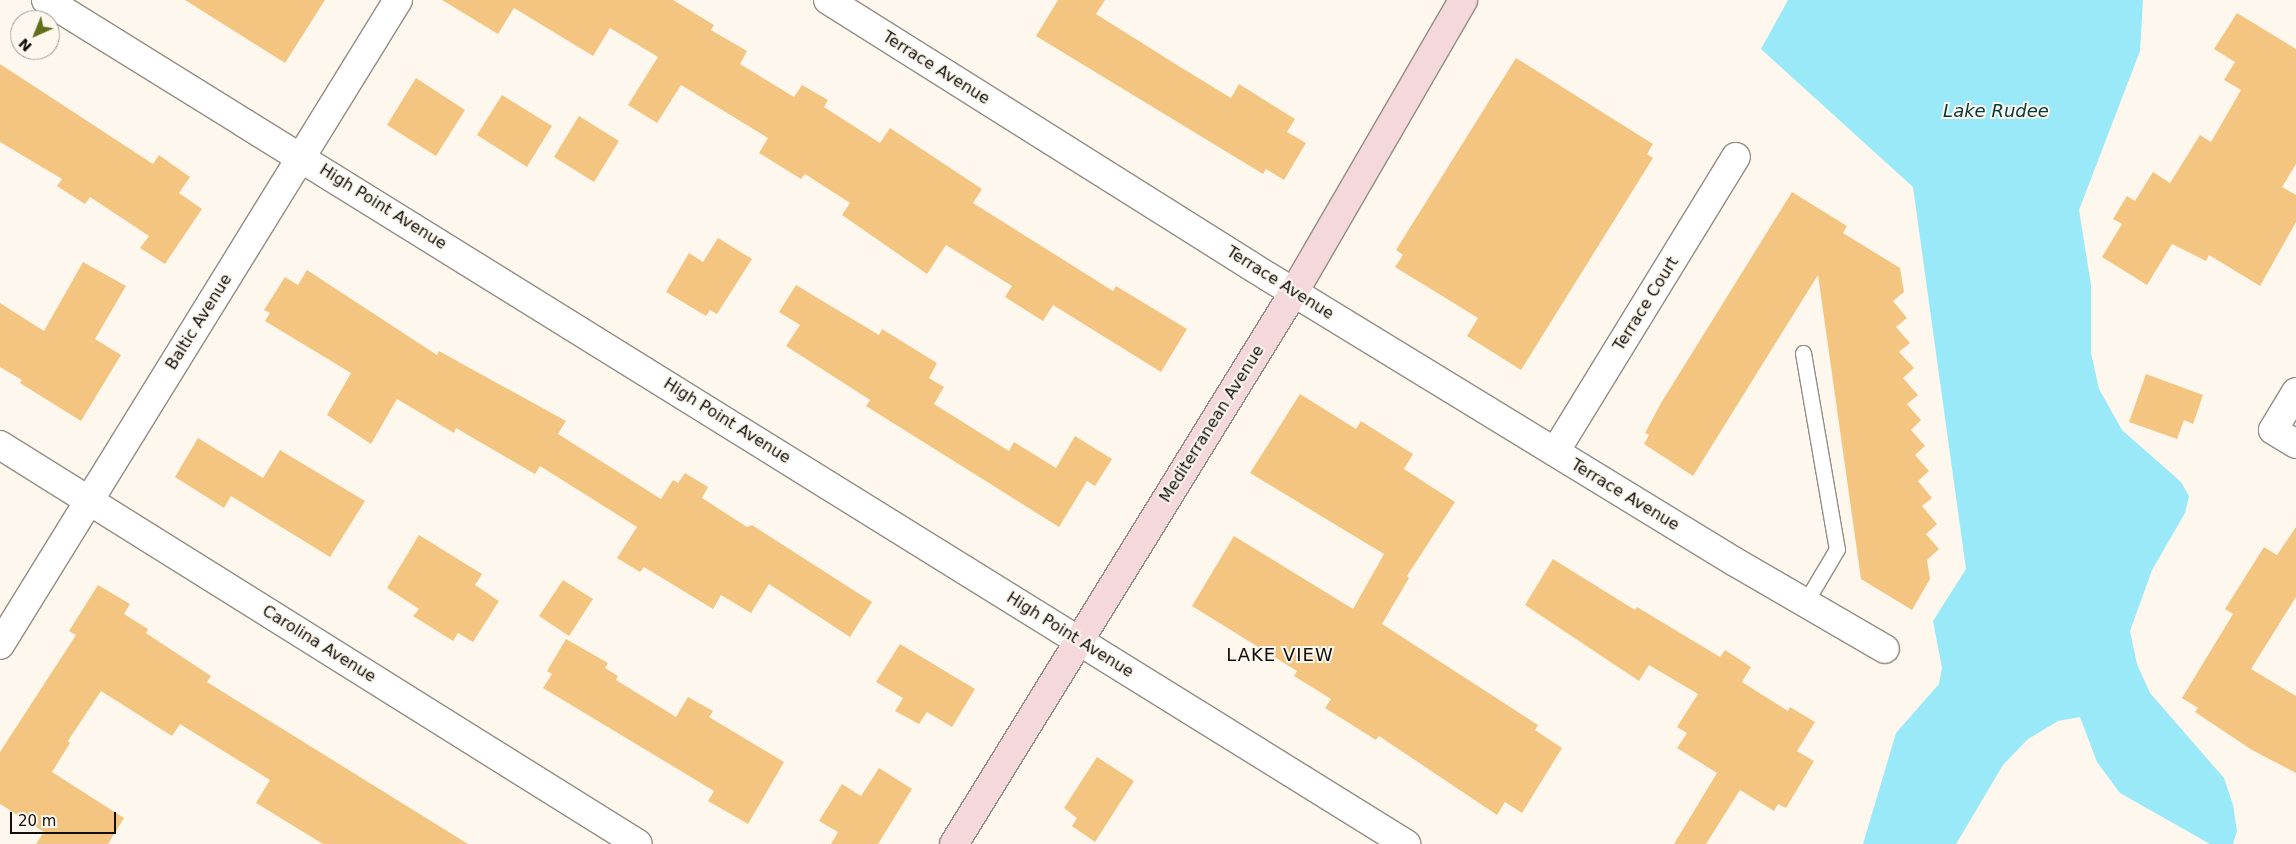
<!DOCTYPE html>
<style>
body{margin:0}
#map{position:relative;width:2296px;height:844px;overflow:hidden;background:#fdf7ee;font-family:"DejaVu Sans",sans-serif}
div>[style]{position:absolute}
.water>*{inset:0;background:#99e9f8}
.building>*{inset:0;background:#f3c580}
.roads{filter:drop-shadow(1px 0 #938d85) drop-shadow(-1px 0 #938d85) drop-shadow(0 1px #938d85) drop-shadow(0 -1px #938d85)}
.lane>*{height:15px;margin:-7.5px;padding:0 7.5px;transform-origin:7.5px;border-radius:7.5px;background:#fff}
.street>*{height:28px;margin:-14px;padding:0 14px;transform-origin:14px;border-radius:14px;background:#fff}
.secondary>*{height:28px;margin:-14px;padding:0 14px;transform-origin:14px;border-radius:14px;background:#f5d8dc}
span{translate:-50% -50%;white-space:nowrap;text-align:center;line-height:1.15;-webkit-text-stroke:4px #fdf7ee;paint-order:stroke}
.street-label{font-size:16px;color:#110f0c}
.water-label{font-size:18px;color:#02373f;font-style:italic}
.neighbourhood-label{font-size:18px;color:#110f0c;letter-spacing:1px}
.north{position:absolute;left:10px;top:10px;width:50px;height:50px;box-sizing:border-box;background:#fdf7ee;border:1px solid #9f9a94;border-radius:50%;rotate:224deg;font-size:14px;font-weight:700;line-height:20px;text-align:center;color:#110f0c}
.north::after{content:'';display:block;margin:auto;width:18px;height:22px;background:#616f1a;clip-path:polygon(50% 0,100% 100%,50% 72%,0 100%)}
.scale{position:absolute;left:10px;top:812px;width:106px;height:22px;box-sizing:border-box;border:2px solid #110f0c;border-top:0;padding-left:6px;font-size:15px;line-height:18px;white-space:nowrap;color:#110f0c;-webkit-text-stroke:4px #fdf7ee;paint-order:stroke}
</style>
<div id="map">
<div class="water">
<i style="clip-path:polygon(1788px 0,2143px 0,2140px 51px,2079px 210px,2091px 285px,2091px 353px,2099px 389px,2122px 430px,2181px 482px,2189px 496px,2185px 513px,2152px 570px,2130px 631px,2137px 664px,2150px 693px,2224px 778px,2233px 805px,2237px 831px,2233px 844px,2210px 844px,2120px 793px,2097px 762px,2080px 717px,2058px 721px,2028px 739px,2003px 765px,1956px 844px,1863px 844px,1896px 733px,1939px 684px,1942px 668px,1933px 621px,1966px 569px,1913px 187px,1761px 49px)"></i>
</div>
<div class="building">
<i style="clip-path:polygon(185px 0,325px 0,285px 63px)"></i>
<i style="clip-path:polygon(442px 0,673px 0,714px 25px,711px 30px,747px 51px,740px 64px,794px 97px,802px 85px,828px 100px,824px 107px,880px 143px,890px 128px,982px 189px,973px 203px,1113px 291px,1116px 286px,1187px 329px,1161px 372px,1053px 305px,1043px 321px,1005px 297px,1012px 286px,946px 245px,927px 274px,842px 215px,850px 203px,805px 174px,801px 179px,759px 153px,768px 138px,681px 85px,657px 123px,628px 105px,658px 57px,610px 28px,593px 56px,514px 8px,498px 34px)"></i>
<i style="clip-path:polygon(1058px 0,1105px 0,1096px 14px,1177px 65px,1231px 98px,1239px 84px,1295px 119px,1287px 132px,1306px 143px,1284px 180px,1266px 169px,1263px 174px,1036px 36px)"></i>
<i style="clip-path:polygon(2237px 13px,2296px 49px,2296px 164px,2282px 187px,2296px 195px,2296px 222px,2260px 286px,2209px 255px,2206px 261px,2172px 244px,2147px 285px,2102px 257px,2122px 224px,2113px 219px,2127px 196px,2135px 201px,2153px 172px,2170px 183px,2200px 135px,2211px 142px,2241px 90px,2224px 80px,2235px 62px,2214px 49px)"></i>
<i style="clip-path:polygon(1516px 58px,1653px 144px,1647px 154px,1653px 158px,1521px 370px,1467px 336px,1478px 318px,1395px 267px,1403px 255px,1396px 250px)"></i>
<i style="clip-path:polygon(0 64px,153px 164px,159px 155px,190px 177px,179px 193px,202px 209px,165px 264px,140px 248px,149px 236px,90px 197px,85px 204px,57px 186px,62px 179px,0 142px)"></i>
<i style="clip-path:polygon(416px 78px,465px 110px,436px 156px,387px 125px)"></i>
<i style="clip-path:polygon(502px 95px,552px 126px,527px 167px,477px 135px)"></i>
<i style="clip-path:polygon(579px 116px,619px 141px,594px 182px,554px 157px)"></i>
<i style="clip-path:polygon(1792px 192px,1847px 226px,1843px 233px,1900px 268px,1904px 292px,1893px 301px,1907px 318px,1896px 327px,1910px 343px,1899px 352px,1914px 368px,1903px 378px,1918px 395px,1907px 404px,1921px 420px,1911px 430px,1925px 446px,1915px 455px,1929px 471px,1918px 481px,1932px 498px,1922px 506px,1937px 524px,1926px 534px,1939px 549px,1927px 560px,1930px 579px,1912px 610px,1861px 579px,1818px 275px,1693px 476px,1644px 444px,1649px 435px,1645px 433px,1661px 403px)"></i>
<i style="clip-path:polygon(718px 238px,752px 259px,717px 314px,710px 310px,706px 316px,666px 292px,689px 253px,703px 262px)"></i>
<i style="clip-path:polygon(83px 262px,126px 286px,95px 339px,121px 355px,81px 421px,20px 383px,22px 380px,0 367px,0 303px,44px 331px)"></i>
<i style="clip-path:polygon(307px 270px,437px 355px,439px 351px,566px 421px,558px 434px,661px 499px,673px 480px,678px 483px,685px 473px,708px 487px,702px 498px,747px 527px,752px 525px,872px 602px,850px 637px,769px 584px,751px 613px,721px 595px,713px 609px,644px 567px,640px 572px,617px 558px,637px 527px,540px 466px,535px 474px,456px 428px,454px 433px,397px 399px,371px 444px,327px 415px,351px 373px,265px 321px,270px 313px,264px 310px,285px 277px,298px 285px)"></i>
<i style="clip-path:polygon(796px 285px,879px 335px,882px 329px,937px 363px,929px 378px,944px 387px,934px 404px,1009px 451px,1014px 442px,1056px 468px,1075px 436px,1112px 459px,1095px 486px,1087px 481px,1059px 527px,866px 406px,870px 400px,786px 346px,800px 325px,779px 312px)"></i>
<i style="clip-path:polygon(2146px 374px,2203px 395px,2193px 424px,2184px 420px,2177px 439px,2129px 422px)"></i>
<i style="clip-path:polygon(1300px 394px,1356px 429px,1361px 421px,1413px 454px,1404px 469px,1455px 502px,1407px 576px,1409px 578px,1382px 624px,1538px 725px,1535px 730px,1562px 748px,1522px 813px,1505px 802px,1497px 815px,1379px 736px,1376px 740px,1325px 708px,1331px 699px,1294px 676px,1297px 671px,1192px 606px,1234px 536px,1353px 609px,1384px 554px,1250px 473px)"></i>
<i style="clip-path:polygon(198px 438px,263px 478px,280px 450px,365px 501px,330px 557px,231px 496px,224px 508px,175px 477px)"></i>
<i style="clip-path:polygon(2296px 527px,2296px 597px,2251px 669px,2296px 696px,2296px 773px,2252px 750px,2195px 712px,2198px 708px,2182px 698px,2233px 614px,2225px 609px,2264px 547px,2277px 555px)"></i>
<i style="clip-path:polygon(419px 535px,482px 574px,475px 585px,499px 601px,473px 642px,458px 633px,453px 641px,413px 616px,419px 609px,387px 588px)"></i>
<i style="clip-path:polygon(1553px 559px,1635px 610px,1637px 607px,1720px 657px,1725px 650px,1751px 667px,1742px 682px,1788px 711px,1790px 707px,1815px 722px,1797px 751px,1814px 761px,1786px 808px,1778px 804px,1774px 811px,1740px 790px,1706px 844px,1674px 844px,1717px 773px,1677px 748px,1687px 733px,1677px 727px,1698px 694px,1649px 665px,1639px 681px,1525px 605px)"></i>
<i style="clip-path:polygon(563px 580px,593px 599px,569px 636px,539px 616px)"></i>
<i style="clip-path:polygon(98px 585px,130px 604px,124px 614px,148px 629px,146px 633px,211px 676px,207px 682px,468px 844px,323px 844px,256px 803px,270px 780px,180px 724px,172px 736px,101px 691px,68px 741px,70px 743px,52px 772px,124px 818px,108px 844px,36px 844px,44px 832px,0 804px,0 752px,76px 635px,69px 631px)"></i>
<i style="clip-path:polygon(566px 639px,608px 663px,605px 668px,618px 676px,616px 680px,676px 717px,688px 697px,713px 711px,709px 717px,784px 762px,748px 824px,708px 801px,714px 791px,543px 688px,552px 674px,547px 671px)"></i>
<i style="clip-path:polygon(900px 644px,975px 689px,952px 727px,927px 712px,919px 724px,895px 711px,903px 698px,876px 682px)"></i>
<i style="clip-path:polygon(1097px 757px,1134px 781px,1095px 842px,1072px 826px,1077px 818px,1064px 808px)"></i>
<i style="clip-path:polygon(879px 768px,912px 789px,878px 844px,831px 844px,838px 832px,819px 821px,842px 784px,861px 796px)"></i>
</div>
<div class="roads">
<div class="lane">
<i style="left:1803px;top:353px;width:199px;rotate:80.2deg"></i>
<i style="left:1837px;top:549px;width:63px;rotate:120.7deg"></i>
</div>
<div class="street">
<i style="left:46px;top:0;width:1601px;rotate:31.82deg"></i>
<i style="left:828px;top:0;width:519px;rotate:32.16deg"></i>
<i style="left:1267px;top:276px;width:548px;rotate:31.43deg"></i>
<i style="left:1735px;top:562px;width:173px;rotate:30.1deg"></i>
<i style="left:2296px;top:392px;width:44px;rotate:121.2deg"></i>
<i style="left:2273px;top:430px;width:27px;rotate:31deg"></i>
<i style="left:0;top:445px;width:752px;rotate:32.02deg"></i>
<i style="left:1555px;top:452px;width:346px;rotate:-58.5deg"></i>
<i style="left:0;top:645px;width:758px;rotate:-58.32deg"></i>
</div>
<div class="secondary">
<i style="left:954px;top:844px;width:648px;rotate:-58.37deg"></i>
<i style="left:1294px;top:292px;width:337px;rotate:-59.9deg"></i>
</div>
</div>
<div class="street-label">
<span style="left:936px;top:68px;rotate:32deg">Terrace Avenue</span>
<span style="left:383px;top:207px;rotate:32deg">High Point Avenue</span>
<span style="left:1280px;top:283px;rotate:32deg">Terrace Avenue</span>
<span style="left:1646px;top:304px;rotate:-58deg">Terrace Court</span>
<span style="left:199px;top:322px;rotate:-58deg">Baltic Avenue</span>
<span style="left:727px;top:421px;rotate:32deg">High Point Avenue</span>
<span style="left:1212px;top:424px;rotate:-58deg">Mediterranean Avenue</span>
<span style="left:1625px;top:495px;rotate:31deg">Terrace Avenue</span>
<span style="left:1070px;top:635px;rotate:32deg">High Point Avenue</span>
<span style="left:319px;top:644px;rotate:32deg">Carolina Avenue</span>
</div>
<div class="water-label">
<span style="left:1996px;top:111px">Lake Rudee</span>
</div>
<div class="neighbourhood-label">
<span style="left:1280px;top:655px">LAKE VIEW</span>
</div>
<div class="north">N</div>
<div class="scale">20 m</div>
</div>
